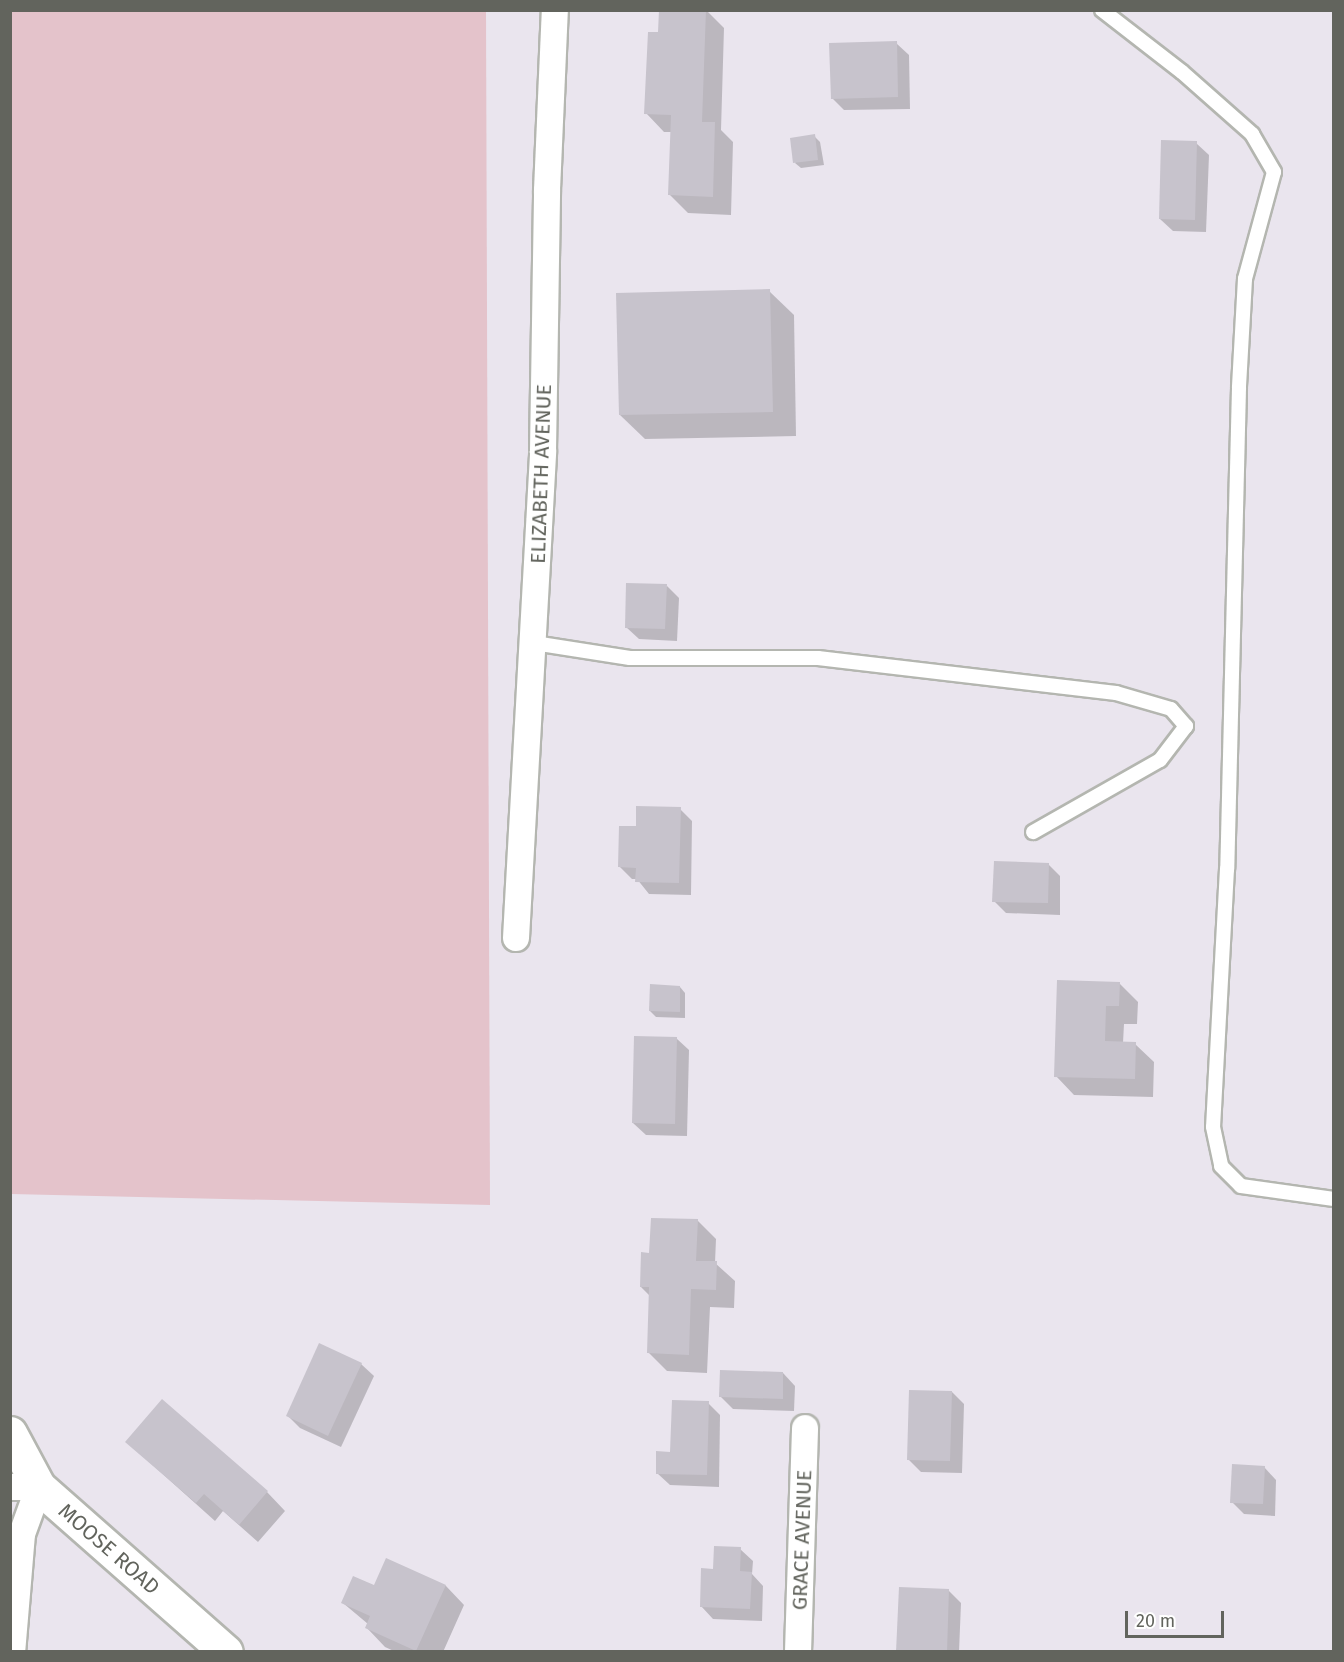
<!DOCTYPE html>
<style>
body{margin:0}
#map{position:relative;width:1344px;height:1662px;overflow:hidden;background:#eae5ee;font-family:"Fira Sans",sans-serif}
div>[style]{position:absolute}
.green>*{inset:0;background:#e4c3cb}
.shadow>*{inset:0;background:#0003}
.building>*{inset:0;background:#c7c3cc}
.roads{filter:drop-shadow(2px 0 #b4b6b0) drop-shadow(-2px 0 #b4b6b0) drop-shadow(0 2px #b4b6b0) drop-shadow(0 -2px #b4b6b0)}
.lane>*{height:14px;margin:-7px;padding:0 7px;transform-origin:7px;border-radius:7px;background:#fff}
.street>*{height:26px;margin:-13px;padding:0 13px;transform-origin:13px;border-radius:13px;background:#fff}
.secondary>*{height:33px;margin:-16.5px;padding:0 16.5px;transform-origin:16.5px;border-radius:16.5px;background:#fff}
span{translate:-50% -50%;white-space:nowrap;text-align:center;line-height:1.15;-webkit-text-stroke:4.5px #fff;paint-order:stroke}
.street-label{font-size:21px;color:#62645d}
.frame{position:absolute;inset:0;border:12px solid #62645d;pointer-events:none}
.scale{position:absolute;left:1125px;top:1611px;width:99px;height:27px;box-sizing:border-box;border:3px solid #62645d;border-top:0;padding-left:8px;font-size:18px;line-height:21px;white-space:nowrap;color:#62645d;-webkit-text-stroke:4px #fff;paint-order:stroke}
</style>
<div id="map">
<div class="green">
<i style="clip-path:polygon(11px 10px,486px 11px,490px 1205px,11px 1194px)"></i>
</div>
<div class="shadow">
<i style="clip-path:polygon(661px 10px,706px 10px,724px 28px,721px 130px,733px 142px,731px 215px,688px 213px,670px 195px,672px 132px,664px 132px,646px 113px,660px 33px)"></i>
<i style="clip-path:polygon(896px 43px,909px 55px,910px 109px,844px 110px,832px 98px)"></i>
<i style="clip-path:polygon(814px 136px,820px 142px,824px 165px,801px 168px,795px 163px)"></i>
<i style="clip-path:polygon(1196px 143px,1209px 155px,1206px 232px,1173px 231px,1160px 219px)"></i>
<i style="clip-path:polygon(769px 291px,794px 315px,796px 436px,645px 439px,620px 415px)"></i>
<i style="clip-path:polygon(667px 586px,679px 598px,677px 641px,639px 639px,626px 627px)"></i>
<i style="clip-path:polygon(680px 809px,692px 821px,691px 895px,649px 894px,637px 879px,632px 879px,619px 866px,637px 827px)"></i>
<i style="clip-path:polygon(1048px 864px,1060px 876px,1060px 915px,1006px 913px,994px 901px)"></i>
<i style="clip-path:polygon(1119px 983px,1138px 1002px,1137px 1024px,1124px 1024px,1123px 1043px,1135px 1044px,1154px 1062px,1153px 1097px,1074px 1095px,1056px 1076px)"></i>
<i style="clip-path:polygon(680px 987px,685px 993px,685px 1018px,656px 1017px,650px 1011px)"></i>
<i style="clip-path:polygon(676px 1038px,689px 1050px,687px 1136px,646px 1135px,633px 1123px)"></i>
<i style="clip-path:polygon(697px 1220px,716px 1239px,715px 1263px,735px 1281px,734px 1308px,710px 1307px,707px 1373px,667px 1371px,649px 1353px,650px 1296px,641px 1287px)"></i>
<i style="clip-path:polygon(361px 1364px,374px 1376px,341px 1447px,300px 1428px,288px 1416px)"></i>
<i style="clip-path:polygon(783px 1373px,795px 1386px,794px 1411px,733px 1409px,721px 1397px)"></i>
<i style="clip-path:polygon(952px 1392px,964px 1404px,962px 1473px,921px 1472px,908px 1459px)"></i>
<i style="clip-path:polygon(708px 1403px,720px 1415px,719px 1487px,670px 1485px,657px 1473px)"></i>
<i style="clip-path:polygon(127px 1442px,267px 1492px,285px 1511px,258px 1542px,223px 1511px,215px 1521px)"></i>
<i style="clip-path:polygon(1264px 1467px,1276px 1480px,1275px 1516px,1244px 1514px,1232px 1502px)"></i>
<i style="clip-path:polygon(740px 1549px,753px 1561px,752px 1574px,763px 1586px,762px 1621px,713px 1619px,701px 1606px,714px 1571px)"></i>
<i style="clip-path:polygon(387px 1560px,446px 1586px,464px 1605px,443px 1652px,396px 1652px,385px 1647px,367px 1628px,368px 1624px,343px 1603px,374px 1587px)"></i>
<i style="clip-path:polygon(948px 1590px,961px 1603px,959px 1652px,898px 1652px)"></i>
</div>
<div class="building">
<i style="clip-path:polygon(659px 10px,706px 10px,702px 122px,715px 122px,713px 197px,668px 195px,671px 115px,644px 114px,648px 32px,658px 32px)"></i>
<i style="clip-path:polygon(897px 41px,898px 97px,831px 99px,829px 43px)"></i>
<i style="clip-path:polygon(815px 134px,818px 160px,793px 163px,790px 138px)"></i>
<i style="clip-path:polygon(1161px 140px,1197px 141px,1195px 220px,1159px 219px)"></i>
<i style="clip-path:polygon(770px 289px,773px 412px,619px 415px,616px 293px)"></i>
<i style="clip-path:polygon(626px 583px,667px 584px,665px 629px,625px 628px)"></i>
<i style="clip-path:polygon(636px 806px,681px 807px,679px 883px,635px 882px,636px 868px,618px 867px,619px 826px,636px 826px)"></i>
<i style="clip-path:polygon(994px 861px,1049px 863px,1048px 903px,992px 902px)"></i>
<i style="clip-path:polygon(1057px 980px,1120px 982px,1119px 1006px,1106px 1006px,1105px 1041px,1136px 1042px,1135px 1079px,1054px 1077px)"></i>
<i style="clip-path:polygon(650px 984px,680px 986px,680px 1012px,649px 1011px)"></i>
<i style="clip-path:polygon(634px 1036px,677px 1037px,675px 1124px,632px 1123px)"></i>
<i style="clip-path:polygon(651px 1218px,698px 1219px,696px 1261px,717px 1261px,716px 1290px,691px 1289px,689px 1355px,647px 1353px,649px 1287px,640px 1287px,641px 1252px,649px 1253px)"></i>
<i style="clip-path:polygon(319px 1343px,362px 1363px,328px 1436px,286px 1416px)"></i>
<i style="clip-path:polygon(720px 1370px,783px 1372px,783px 1399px,719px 1397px)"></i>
<i style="clip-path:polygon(909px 1390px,952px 1391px,950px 1461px,907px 1460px)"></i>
<i style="clip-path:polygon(162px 1399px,268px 1491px,239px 1525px,204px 1494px,196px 1503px,125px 1442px)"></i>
<i style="clip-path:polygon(672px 1400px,709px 1401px,707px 1475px,656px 1474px,656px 1451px,670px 1452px)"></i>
<i style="clip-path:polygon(1232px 1464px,1265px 1466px,1263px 1504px,1230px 1503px)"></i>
<i style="clip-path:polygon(714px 1546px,741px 1547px,740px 1571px,752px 1572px,750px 1609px,700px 1607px,701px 1568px,713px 1569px)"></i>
<i style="clip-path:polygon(386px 1558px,446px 1585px,416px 1651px,365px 1628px,370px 1616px,341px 1603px,353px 1576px,374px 1585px)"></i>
<i style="clip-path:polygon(899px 1587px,949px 1589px,947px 1652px,896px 1652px)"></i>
</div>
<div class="roads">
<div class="lane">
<i style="left:1102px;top:10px;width:101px;rotate:37.8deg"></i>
<i style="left:1182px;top:72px;width:94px;rotate:41.5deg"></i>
<i style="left:1252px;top:134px;width:44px;rotate:59.9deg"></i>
<i style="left:1274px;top:172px;width:111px;rotate:105.2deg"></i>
<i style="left:1245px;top:279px;width:109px;rotate:93.2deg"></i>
<i style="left:1239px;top:388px;width:481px;rotate:91.4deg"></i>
<i style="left:1227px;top:869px;width:258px;rotate:93.1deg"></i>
<i style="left:1213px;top:1127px;width:40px;rotate:78deg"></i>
<i style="left:1221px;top:1166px;width:28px;rotate:45deg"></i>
<i style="left:1241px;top:1186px;width:94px;rotate:8deg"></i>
<i style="left:534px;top:643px;width:97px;rotate:8.9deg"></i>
<i style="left:630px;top:658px;width:188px"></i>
<i style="left:818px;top:658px;width:300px;rotate:6.7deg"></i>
<i style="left:1116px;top:693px;width:57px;rotate:16.2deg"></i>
<i style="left:1171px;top:709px;width:23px;rotate:49deg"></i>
<i style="left:1186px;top:726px;width:43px;rotate:127.4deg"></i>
<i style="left:1160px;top:760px;width:146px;rotate:150.4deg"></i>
</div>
<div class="street">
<i style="left:516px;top:938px;width:488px;rotate:-86.8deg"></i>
<i style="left:543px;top:451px;width:261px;rotate:-89.1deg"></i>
<i style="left:547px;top:190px;width:180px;rotate:-87.5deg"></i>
<i style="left:10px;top:1487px;width:29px"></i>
<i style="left:39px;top:1487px;width:50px;rotate:109.9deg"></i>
<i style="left:22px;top:1534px;width:118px;rotate:94.8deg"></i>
<i style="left:798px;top:1652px;width:224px;rotate:-88.2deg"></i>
</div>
<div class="secondary">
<i style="left:10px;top:1433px;width:61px;rotate:61.8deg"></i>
<i style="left:39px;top:1487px;width:249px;rotate:41.4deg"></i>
</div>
</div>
<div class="street-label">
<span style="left:541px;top:474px;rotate:-88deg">ELIZABETH AVENUE</span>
<span style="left:802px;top:1540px;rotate:-88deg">GRACE AVENUE</span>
<span style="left:109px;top:1549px;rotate:41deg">MOOSE ROAD</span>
</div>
<div class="frame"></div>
<div class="scale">20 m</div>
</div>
